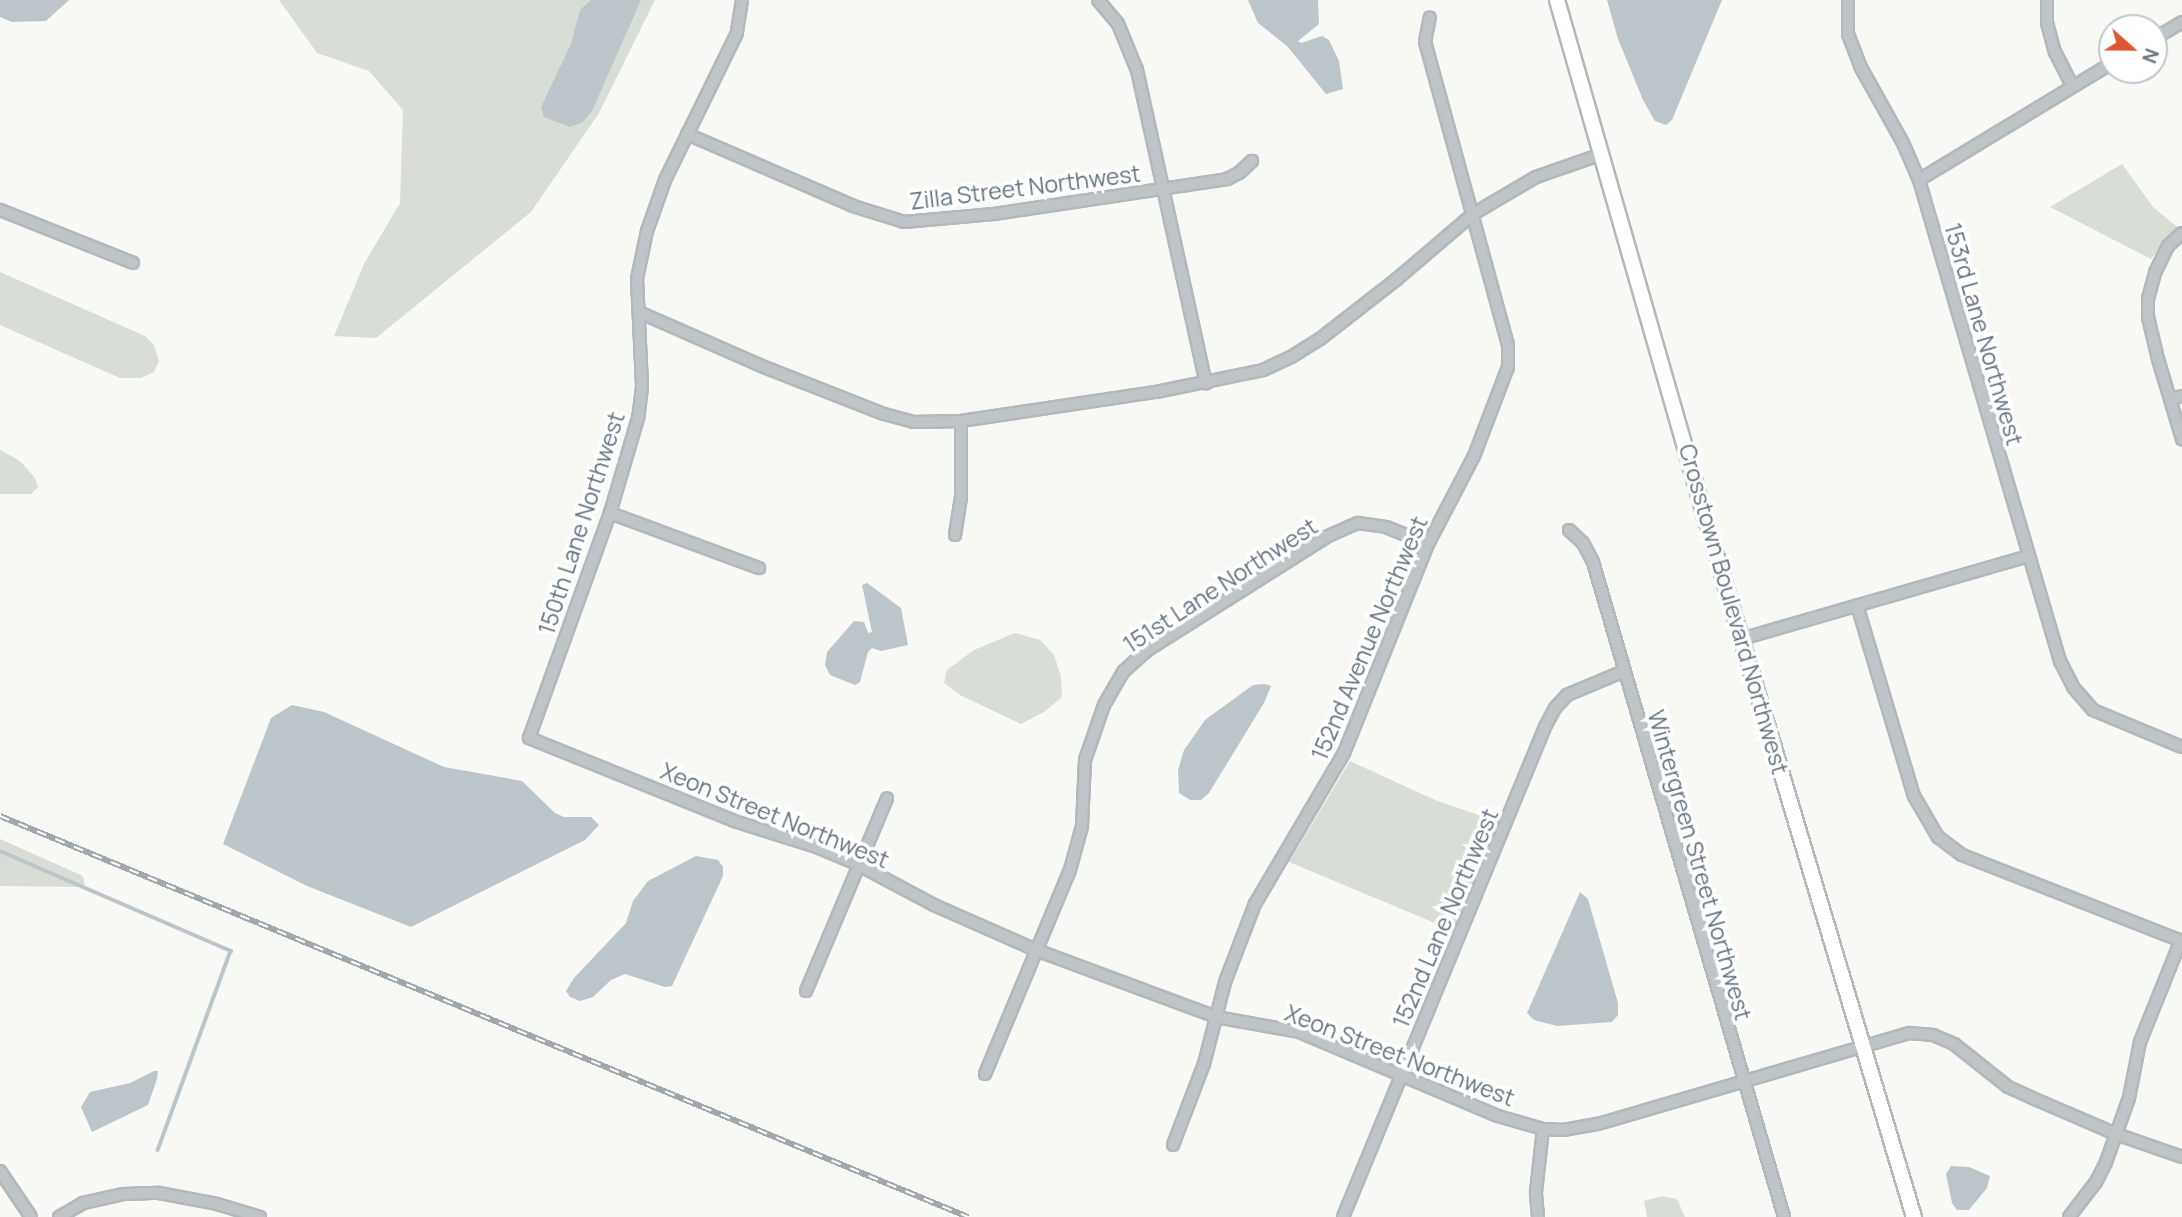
<!DOCTYPE html>
<style>
body{margin:0}
#map{position:relative;width:2182px;height:1217px;overflow:hidden;background:#f8f8f5;font-family:Manrope,sans-serif}
div>[style]{position:absolute}
.green>*{inset:0;background:#d8ddd5}
.water>*{inset:0;background:#bbc5ca}
.stream>*{height:3.5px;margin:-1.75px;padding:0 1.75px;transform-origin:1.75px;border-radius:1.75px;background:#bbc5ca}
.roads{filter:drop-shadow(2px 0 #b2b8bc) drop-shadow(-2px 0 #b2b8bc) drop-shadow(0 2px #b2b8bc) drop-shadow(0 -2px #b2b8bc)}
.street>*{height:10px;margin:-5px;padding:0 5px;transform-origin:5px;border-radius:5px;background:#bfc4c7}
.secondary>*{height:14px;margin:-7px;padding:0 7px;transform-origin:7px;border-radius:7px;background:#fff}
.rail>*{height:6px;margin-top:-3px;transform-origin:0;background:repeating-linear-gradient(90deg,#fff 0 10px,#a1a8ad 0 20px);box-sizing:border-box;border-block:2px solid #a1a8ad}
span{translate:-50% -50%;white-space:nowrap;text-align:center;line-height:1.15;-webkit-text-stroke:7px #fff;paint-order:stroke}
.street-label{font-size:23px;color:#65747f}
.north{position:absolute;left:2098px;top:14px;width:70px;height:70px;box-sizing:border-box;background:#fff;border:2px solid #c1c7cc;border-radius:50%;rotate:111deg;font-size:19px;font-weight:700;line-height:28px;text-align:center;color:#65747f}
.north::after{content:'';display:block;margin:auto;width:24px;height:32px;background:#da5834;clip-path:polygon(50% 0,100% 100%,50% 72%,0 100%)}
</style>
<div id="map">
<div class="green">
<i style="clip-path:polygon(279px 0,655px 0,599px 113px,531px 212px,376px 338px,334px 336px,364px 264px,400px 203px,403px 110px,369px 71px,317px 53px)"></i>
<i style="clip-path:polygon(2122px 164px,2153px 207px,2177px 227px,2151px 259px,2050px 207px)"></i>
<i style="clip-path:polygon(0 272px,145px 336px,154px 345px,159px 361px,154px 372px,141px 378px,120px 378px,0 325px)"></i>
<i style="clip-path:polygon(0 450px,20px 461px,35px 478px,38px 487px,31px 494px,0 494px)"></i>
<i style="clip-path:polygon(1015px 633px,1040px 640px,1054px 655px,1061px 677px,1062px 697px,1044px 712px,1021px 724px,960px 695px,944px 683px,947px 670px,974px 650px)"></i>
<i style="clip-path:polygon(1350px 761px,1435px 800px,1499px 822px,1454px 931px,1289px 862px)"></i>
<i style="clip-path:polygon(0 839px,83px 876px,85px 887px,0 886px)"></i>
<i style="clip-path:polygon(1662px 1196px,1677px 1199px,1685px 1217px,1647px 1217px,1644px 1201px)"></i>
</div>
<div class="water">
<i style="clip-path:polygon(0 0,69px 0,46px 21px,12px 22px,0 17px)"></i>
<i style="clip-path:polygon(591px 0,641px 0,592px 111px,582px 123px,570px 127px,544px 117px,541px 107px,571px 44px,580px 10px)"></i>
<i style="clip-path:polygon(1248px 0,1318px 0,1319px 24px,1298px 41px,1301px 43px,1322px 36px,1329px 40px,1339px 61px,1343px 89px,1326px 94px,1287px 46px,1258px 23px)"></i>
<i style="clip-path:polygon(1607px 0,1722px 0,1672px 120px,1666px 125px,1655px 121px,1643px 100px,1618px 39px)"></i>
<i style="clip-path:polygon(867px 583px,901px 608px,908px 645px,881px 651px,872px 648px,868px 652px,860px 682px,855px 685px,830px 675px,825px 665px,827px 652px,854px 621px,864px 622px,868px 633px,872px 632px,862px 585px)"></i>
<i style="clip-path:polygon(1265px 684px,1271px 686px,1264px 703px,1209px 793px,1201px 800px,1190px 800px,1179px 793px,1178px 770px,1184px 750px,1205px 720px,1253px 685px)"></i>
<i style="clip-path:polygon(292px 705px,324px 712px,444px 767px,522px 781px,555px 813px,564px 817px,591px 817px,599px 825px,585px 840px,411px 927px,307px 886px,223px 844px,271px 718px)"></i>
<i style="clip-path:polygon(696px 856px,718px 860px,723px 867px,723px 876px,672px 986px,665px 987px,625px 974px,611px 980px,593px 997px,580px 1001px,570px 997px,566px 991px,574px 978px,626px 923px,633px 901px,648px 881px)"></i>
<i style="clip-path:polygon(1580px 892px,1588px 899px,1618px 1003px,1618px 1015px,1612px 1022px,1557px 1026px,1534px 1020px,1527px 1013px)"></i>
<i style="clip-path:polygon(154px 1071px,158px 1071px,157px 1079px,148px 1105px,92px 1132px,81px 1107px,90px 1092px,130px 1083px)"></i>
<i style="clip-path:polygon(1951px 1166px,1969px 1167px,1990px 1176px,1987px 1188px,1969px 1210px,1957px 1210px,1952px 1203px,1946px 1174px)"></i>
</div>
<div class="stream">
<i style="left:0;top:851px;width:252px;rotate:23.4deg"></i>
<i style="left:231px;top:951px;width:212px;rotate:110.1deg"></i>
</div>
<div class="roads">
<div class="street">
<i style="left:742px;top:0;width:33px;rotate:99deg"></i>
<i style="left:737px;top:33px;width:164px;rotate:116.1deg"></i>
<i style="left:665px;top:180px;width:54px;rotate:109.4deg"></i>
<i style="left:647px;top:231px;width:49px;rotate:101.8deg"></i>
<i style="left:637px;top:279px;width:108px;rotate:87.3deg"></i>
<i style="left:642px;top:387px;width:31px;rotate:97deg"></i>
<i style="left:638px;top:418px;width:99px;rotate:106.4deg"></i>
<i style="left:610px;top:513px;width:239px;rotate:109.8deg"></i>
<i style="left:529px;top:738px;width:221px;rotate:22deg"></i>
<i style="left:734px;top:821px;width:84px;rotate:17.4deg"></i>
<i style="left:814px;top:846px;width:47px;rotate:22.7deg"></i>
<i style="left:857px;top:864px;width:87px;rotate:28deg"></i>
<i style="left:934px;top:905px;width:111px;rotate:23.8deg"></i>
<i style="left:1036px;top:950px;width:192px;rotate:20.4deg"></i>
<i style="left:1216px;top:1017px;width:84px;rotate:10.2deg"></i>
<i style="left:1299px;top:1032px;width:216px;rotate:22.9deg"></i>
<i style="left:1498px;top:1116px;width:47px;rotate:16.1deg"></i>
<i style="left:1543px;top:1129px;width:20px;rotate:3deg"></i>
<i style="left:1563px;top:1130px;width:36px;rotate:-10deg"></i>
<i style="left:1598px;top:1124px;width:325px;rotate:-16.3deg"></i>
<i style="left:1910px;top:1033px;width:23px;rotate:5deg"></i>
<i style="left:1933px;top:1035px;width:23px;rotate:23deg"></i>
<i style="left:1954px;top:1044px;width:69px;rotate:38.5deg"></i>
<i style="left:2008px;top:1087px;width:24px;rotate:24deg"></i>
<i style="left:2030px;top:1097px;width:94px;rotate:23.3deg"></i>
<i style="left:2116px;top:1134px;width:70px;rotate:19.2deg"></i>
<i style="left:1098px;top:0;width:31px;rotate:50deg"></i>
<i style="left:1118px;top:24px;width:50px;rotate:67.6deg"></i>
<i style="left:1137px;top:70px;width:321px;rotate:77.6deg"></i>
<i style="left:1848px;top:0;width:34px;rotate:90deg"></i>
<i style="left:1848px;top:34px;width:34px;rotate:69deg"></i>
<i style="left:1860px;top:66px;width:88px;rotate:60.8deg"></i>
<i style="left:1903px;top:143px;width:40px;rotate:66.6deg"></i>
<i style="left:1919px;top:180px;width:501px;rotate:73.66deg"></i>
<i style="left:2060px;top:661px;width:29px;rotate:63deg"></i>
<i style="left:2073px;top:687px;width:30px;rotate:49deg"></i>
<i style="left:2093px;top:710px;width:96px;rotate:22.6deg"></i>
<i style="left:2047px;top:0;width:23px;rotate:90deg"></i>
<i style="left:2047px;top:23px;width:30px;rotate:75deg"></i>
<i style="left:2055px;top:52px;width:38px;rotate:63deg"></i>
<i style="left:2154px;top:39px;width:33px;rotate:-31deg"></i>
<i style="left:687px;top:134px;width:181px;rotate:23.4deg"></i>
<i style="left:853px;top:206px;width:53px;rotate:17.4deg"></i>
<i style="left:904px;top:222px;width:90px;rotate:-5.1deg"></i>
<i style="left:994px;top:214px;width:236px;rotate:-8.5deg"></i>
<i style="left:1227px;top:179px;width:13px;rotate:-27deg"></i>
<i style="left:1239px;top:173px;width:18px;rotate:-43deg"></i>
<i style="left:1919px;top:180px;width:226px;rotate:-31.2deg"></i>
<i style="left:0;top:210px;width:143px;rotate:21.7deg"></i>
<i style="left:2182px;top:233px;width:19px;rotate:137deg"></i>
<i style="left:2168px;top:246px;width:30px;rotate:116deg"></i>
<i style="left:2155px;top:273px;width:27px;rotate:105deg"></i>
<i style="left:2148px;top:299px;width:18px;rotate:90deg"></i>
<i style="left:2148px;top:317px;width:43px;rotate:76.6deg"></i>
<i style="left:2158px;top:359px;width:84px;rotate:73.3deg"></i>
<i style="left:641px;top:313px;width:134px;rotate:23.7deg"></i>
<i style="left:764px;top:367px;width:129px;rotate:21.4deg"></i>
<i style="left:884px;top:414px;width:30px;rotate:15deg"></i>
<i style="left:913px;top:422px;width:48px;rotate:-1.2deg"></i>
<i style="left:961px;top:421px;width:197px;rotate:-8.5deg"></i>
<i style="left:1156px;top:392px;width:109px;rotate:-11.6deg"></i>
<i style="left:1263px;top:370px;width:31px;rotate:-25deg"></i>
<i style="left:1291px;top:357px;width:34px;rotate:-32deg"></i>
<i style="left:1320px;top:339px;width:98px;rotate:-37.9deg"></i>
<i style="left:1397px;top:279px;width:100px;rotate:-40.5deg"></i>
<i style="left:1473px;top:214px;width:73px;rotate:-30.4deg"></i>
<i style="left:1536px;top:177px;width:70px;rotate:-19.2deg"></i>
<i style="left:2171px;top:399px;width:11px;rotate:-15deg"></i>
<i style="left:610px;top:513px;width:159px;rotate:20.3deg"></i>
<i style="left:1569px;top:530px;width:19px;rotate:43deg"></i>
<i style="left:1583px;top:543px;width:21px;rotate:62deg"></i>
<i style="left:1593px;top:562px;width:682px;rotate:73.74deg"></i>
<i style="left:955px;top:535px;width:39px;rotate:-81deg"></i>
<i style="left:961px;top:496px;width:75px;rotate:-90deg"></i>
<i style="left:1857px;top:605px;width:199px;rotate:73.4deg"></i>
<i style="left:1914px;top:796px;width:48px;rotate:59.7deg"></i>
<i style="left:1938px;top:837px;width:30px;rotate:37deg"></i>
<i style="left:1962px;top:855px;width:236px;rotate:21.4deg"></i>
<i style="left:1741px;top:639px;width:299px;rotate:-16.1deg"></i>
<i style="left:806px;top:991px;width:209px;rotate:-67.2deg"></i>
<i style="left:985px;top:1074px;width:221px;rotate:-67.4deg"></i>
<i style="left:1070px;top:870px;width:46px;rotate:-74.7deg"></i>
<i style="left:1082px;top:826px;width:66px;rotate:-87.4deg"></i>
<i style="left:1085px;top:760px;width:58px;rotate:-70.9deg"></i>
<i style="left:1104px;top:705px;width:39px;rotate:-60deg"></i>
<i style="left:1124px;top:671px;width:30px;rotate:-42deg"></i>
<i style="left:1146px;top:651px;width:213px;rotate:-32.3deg"></i>
<i style="left:1326px;top:537px;width:35px;rotate:-24deg"></i>
<i style="left:1358px;top:523px;width:28px;rotate:8deg"></i>
<i style="left:1386px;top:527px;width:45px;rotate:22deg"></i>
<i style="left:1173px;top:1145px;width:87px;rotate:-69.1deg"></i>
<i style="left:1204px;top:1064px;width:85px;rotate:-75.6deg"></i>
<i style="left:1225px;top:982px;width:84px;rotate:-69deg"></i>
<i style="left:1255px;top:904px;width:175px;rotate:-59.5deg"></i>
<i style="left:1344px;top:753px;width:225px;rotate:-68.1deg"></i>
<i style="left:1428px;top:544px;width:99px;rotate:-62.4deg"></i>
<i style="left:1474px;top:456px;width:95px;rotate:-69.1deg"></i>
<i style="left:1508px;top:367px;width:22px;rotate:-90deg"></i>
<i style="left:1508px;top:345px;width:314px;rotate:-105.3deg"></i>
<i style="left:1425px;top:42px;width:25px;rotate:-79deg"></i>
<i style="left:0;top:1171px;width:55px;rotate:56deg"></i>
<i style="left:59px;top:1217px;width:28px;rotate:-30deg"></i>
<i style="left:83px;top:1203px;width:42px;rotate:-12.4deg"></i>
<i style="left:124px;top:1194px;width:35px;rotate:-2deg"></i>
<i style="left:159px;top:1193px;width:59px;rotate:10.7deg"></i>
<i style="left:217px;top:1204px;width:45px;rotate:16.8deg"></i>
<i style="left:1343px;top:1217px;width:530px;rotate:-67.6deg"></i>
<i style="left:1545px;top:727px;width:21px;rotate:-62deg"></i>
<i style="left:1555px;top:708px;width:18px;rotate:-47deg"></i>
<i style="left:1567px;top:695px;width:62px;rotate:-22.8deg"></i>
<i style="left:1538px;top:1217px;width:25px;rotate:-95deg"></i>
<i style="left:1536px;top:1192px;width:63px;rotate:-83.7deg"></i>
<i style="left:2069px;top:1217px;width:44px;rotate:-52.4deg"></i>
<i style="left:2096px;top:1182px;width:22px;rotate:-63deg"></i>
<i style="left:2106px;top:1162px;width:68px;rotate:-70.2deg"></i>
<i style="left:2129px;top:1098px;width:57px;rotate:-78.9deg"></i>
<i style="left:2140px;top:1042px;width:110px;rotate:-68.1deg"></i>
</div>
<div class="secondary">
<i style="left:1557px;top:0;width:538px;rotate:74.03deg"></i>
<i style="left:1705px;top:517px;width:731px;rotate:73.38deg"></i>
</div>
</div>
<div class="rail">
<i style="left:0;top:816px;width:1048px;rotate:22.5deg"></i>
</div>
<div class="street-label">
<span style="left:1025px;top:187px;rotate:-7deg">Zilla Street Northwest</span>
<span style="left:1984px;top:334px;rotate:74deg">153rd Lane Northwest</span>
<span style="left:581px;top:523px;rotate:-72deg">150th Lane Northwest</span>
<span style="left:1220px;top:585px;rotate:-33deg">151st Lane Northwest</span>
<span style="left:1734px;top:609px;rotate:74deg">Crosstown Boulevard Northwest</span>
<span style="left:1369px;top:638px;rotate:-67deg">152nd Avenue Northwest</span>
<span style="left:775px;top:815px;rotate:22deg">Xeon Street Northwest</span>
<span style="left:1700px;top:865px;rotate:74deg">Wintergreen Street Northwest</span>
<span style="left:1445px;top:918px;rotate:-67deg">152nd Lane Northwest</span>
<span style="left:1400px;top:1055px;rotate:21deg">Xeon Street Northwest</span>
</div>
<div class="north">N</div>
</div>
